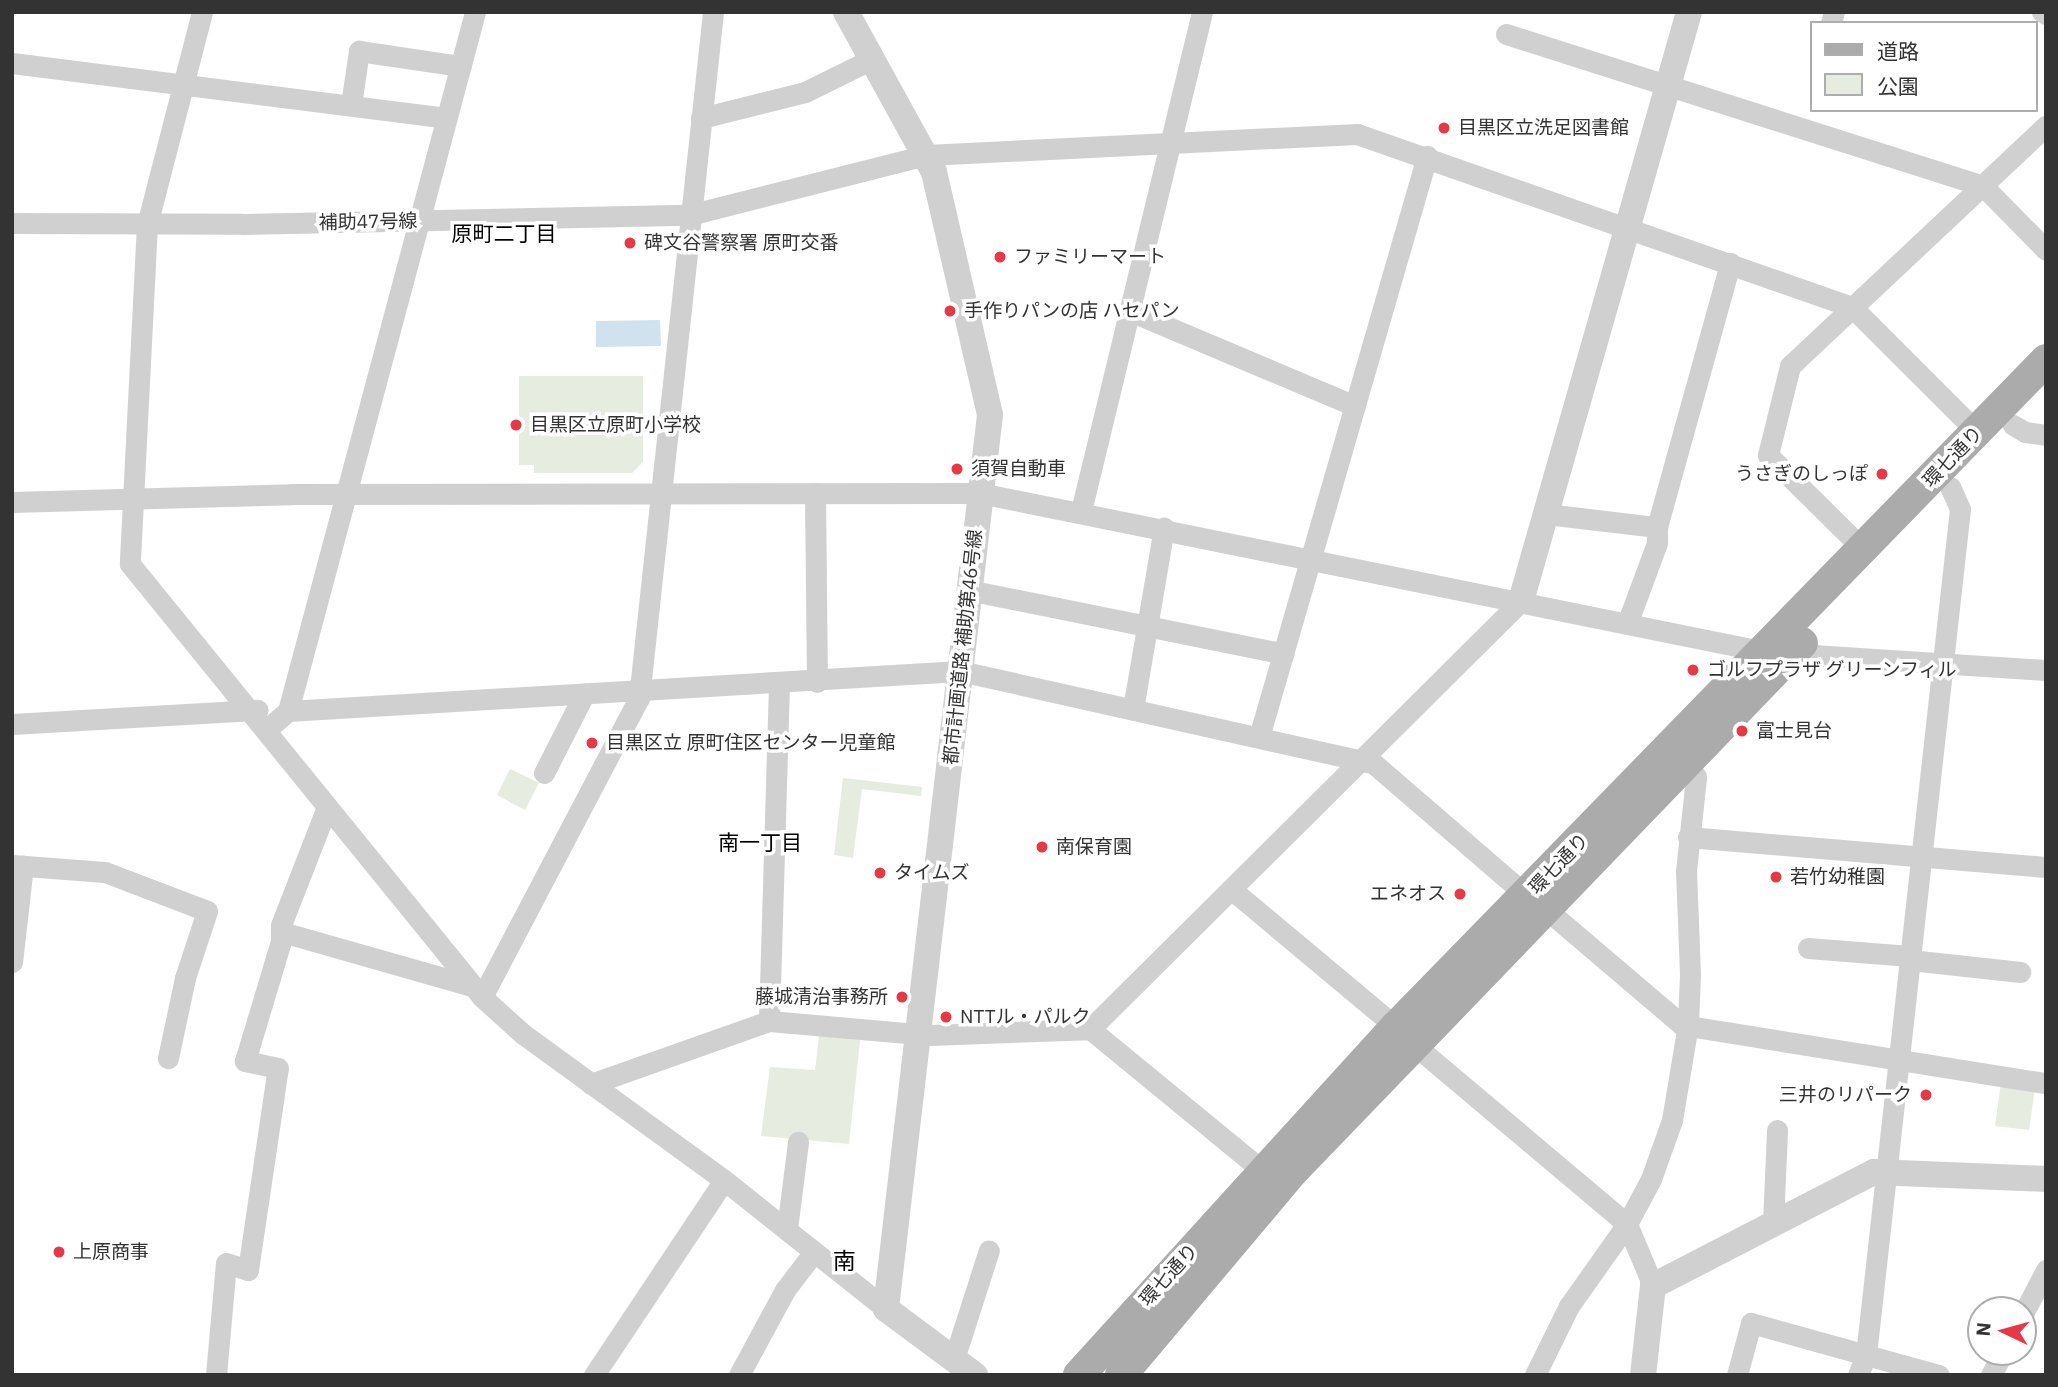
<!DOCTYPE html>
<meta charset="utf-8">
<style>
body{margin:0}
#map{position:relative;width:2058px;height:1387px;overflow:hidden;background:#fff;font-family:"IBM Plex Sans","Noto Sans JP",sans-serif}
div>[style]{position:absolute}
.green>*{inset:0;background:#e6ecdf}
.water>*{inset:0;background:#cfe2ee}
.minor>*{height:21px;margin:-10.5px;padding:0 10.5px;transform-origin:10.5px;border-radius:10.5px;background:#d0d0d0}
.tertiary>*{height:26px;margin:-13px;padding:0 13px;transform-origin:13px;border-radius:13px;background:#d0d0d0}
.primary>*{height:32px;margin:-16px;padding:0 16px;transform-origin:16px;border-radius:16px;background:#ababab}
.dots>*{width:19px;height:19px;translate:-50% -50%;box-sizing:border-box;border:4px solid #fff;border-radius:50%}
span{translate:-50% -50%;white-space:nowrap;text-align:center;line-height:1.15;-webkit-text-stroke:7px #fff;paint-order:stroke}
.poi-label{font-size:19px;color:#333}
.left{translate:0 -50%;text-align:left}
.right{translate:-100% -50%;text-align:right}
.street-label{font-size:19px;color:#333}
.neighbourhood-label{font-size:21px;color:#000}
.quarter-label{font-size:23px;color:#000}
.frame{position:absolute;inset:0;border:14px solid #333;pointer-events:none}
.legend{position:absolute;left:1810px;top:21px;width:228px;height:91px;box-sizing:border-box;background:#fff;border:2px solid #adadad;margin:0;padding:9px 12px;list-style:none;font-size:21px;color:#333}
.legend li{display:flex;align-items:center;gap:14px;height:35px}
.legend b{width:35px;border:2px solid #adadad}
.north{position:absolute;left:1967px;top:1296px;width:70px;height:70px;box-sizing:border-box;background:#fff;border:2px solid #adadad;border-radius:50%;rotate:275deg;font-size:19px;font-weight:700;line-height:28px;text-align:center;color:#333}
.north::after{content:'';display:block;margin:auto;width:24px;height:32px;background:#e63946;clip-path:polygon(50% 0,100% 100%,50% 72%,0 100%)}
</style>
<div id="map">
<div class="green">
<i style="clip-path:polygon(519px 376px,643px 376px,643px 462px,632px 473px,534px 473px,534px 465px,519px 465px)"></i>
<i style="clip-path:polygon(510px 769px,539px 783px,525px 810px,497px 795px)"></i>
<i style="clip-path:polygon(843px 778px,922px 787px,921px 796px,862px 789px,853px 858px,834px 855px)"></i>
<i style="clip-path:polygon(820px 1028px,861px 1032px,849px 1144px,761px 1136px,770px 1067px,815px 1070px)"></i>
<i style="clip-path:polygon(2001px 1083px,2035px 1088px,2029px 1130px,1995px 1126px)"></i>
</div>
<div class="water">
<i style="clip-path:polygon(660px 320px,661px 346px,596px 347px,596px 321px)"></i>
</div>
<div class="minor">
<i style="left:202px;top:12px;width:219px;rotate:104.5deg"></i>
<i style="left:147px;top:224px;width:340px;rotate:92.9deg"></i>
<i style="left:130px;top:564px;width:558px;rotate:50.89deg"></i>
<i style="left:482px;top:997px;width:55px;rotate:42.1deg"></i>
<i style="left:523px;top:1034px;width:248px;rotate:36deg"></i>
<i style="left:724px;top:1180px;width:207px;rotate:38.5deg"></i>
<i style="left:2042px;top:12px;width:4px;rotate:27deg"></i>
<i style="left:1831px;top:23px;width:11px;rotate:-75deg"></i>
<i style="left:1506px;top:34px;width:501px;rotate:17.67deg"></i>
<i style="left:1983px;top:186px;width:90px;rotate:45.5deg"></i>
<i style="left:12px;top:63px;width:436px;rotate:7.2deg"></i>
<i style="left:351px;top:105px;width:55px;rotate:-81.6deg"></i>
<i style="left:359px;top:51px;width:103px;rotate:8.4deg"></i>
<i style="left:701px;top:118px;width:107px;rotate:-14deg"></i>
<i style="left:805px;top:92px;width:75px;rotate:-26.2deg"></i>
<i style="left:12px;top:223px;width:230px;rotate:0.2deg"></i>
<i style="left:242px;top:224px;width:447px;rotate:-1.2deg"></i>
<i style="left:689px;top:215px;width:244px;rotate:-14.2deg"></i>
<i style="left:926px;top:155px;width:432px;rotate:-2.8deg"></i>
<i style="left:1357px;top:134px;width:524px;rotate:19.26deg"></i>
<i style="left:1852px;top:307px;width:177px;rotate:45deg"></i>
<i style="left:1130px;top:311px;width:244px;rotate:22.9deg"></i>
<i style="left:2013px;top:425px;width:14px;rotate:30deg"></i>
<i style="left:2025px;top:432px;width:21px;rotate:8deg"></i>
<i style="left:815px;top:493px;width:189px;rotate:89.4deg"></i>
<i style="left:12px;top:502px;width:280px;rotate:-1.6deg"></i>
<i style="left:292px;top:494px;width:688px;rotate:-0.08deg"></i>
<i style="left:980px;top:493px;width:802px;rotate:11.44deg"></i>
<i style="left:1081px;top:511px;width:513px;rotate:-76.37deg"></i>
<i style="left:1546px;top:514px;width:112px;rotate:6.7deg"></i>
<i style="left:1864px;top:550px;width:135px;rotate:-135.3deg"></i>
<i style="left:1768px;top:455px;width:92px;rotate:-76.1deg"></i>
<i style="left:1790px;top:366px;width:351px;rotate:-43.2deg"></i>
<i style="left:968px;top:590px;width:322px;rotate:11.4deg"></i>
<i style="left:1627px;top:624px;width:86px;rotate:-69.7deg"></i>
<i style="left:1657px;top:543px;width:16px;rotate:-90deg"></i>
<i style="left:1657px;top:527px;width:274px;rotate:-74.5deg"></i>
<i style="left:1802px;top:643px;width:16px;rotate:47deg"></i>
<i style="left:1813px;top:655px;width:233px;rotate:3.7deg"></i>
<i style="left:1133px;top:709px;width:184px;rotate:-80.3deg"></i>
<i style="left:288px;top:711px;width:724px;rotate:-75.02deg"></i>
<i style="left:12px;top:724px;width:246px;rotate:-3.3deg"></i>
<i style="left:266px;top:730px;width:29px;rotate:-41deg"></i>
<i style="left:288px;top:711px;width:673px;rotate:-3.41deg"></i>
<i style="left:960px;top:671px;width:423px;rotate:12.6deg"></i>
<i style="left:1373px;top:763px;width:203px;rotate:40.8deg"></i>
<i style="left:1259px;top:737px;width:605px;rotate:-73.87deg"></i>
<i style="left:544px;top:773px;width:89px;rotate:-63.1deg"></i>
<i style="left:1688px;top:837px;width:359px;rotate:4.8deg"></i>
<i style="left:12px;top:865px;width:93px;rotate:4.3deg"></i>
<i style="left:105px;top:872px;width:109px;rotate:20.9deg"></i>
<i style="left:207px;top:911px;width:71px;rotate:108.2deg"></i>
<i style="left:185px;top:978px;width:82px;rotate:102deg"></i>
<i style="left:1231px;top:889px;width:215px;rotate:39.9deg"></i>
<i style="left:1547px;top:910px;width:177px;rotate:40.4deg"></i>
<i style="left:1682px;top:1025px;width:369px;rotate:9.1deg"></i>
<i style="left:282px;top:932px;width:197px;rotate:15.9deg"></i>
<i style="left:1808px;top:948px;width:102px;rotate:4.5deg"></i>
<i style="left:1910px;top:960px;width:111px;rotate:6.2deg"></i>
<i style="left:12px;top:962px;width:97px;rotate:-83.5deg"></i>
<i style="left:482px;top:997px;width:338px;rotate:-62.3deg"></i>
<i style="left:639px;top:698px;width:690px;rotate:-83.84deg"></i>
<i style="left:769px;top:1021px;width:338px;rotate:-88.3deg"></i>
<i style="left:1090px;top:1029px;width:607px;rotate:-44.8deg"></i>
<i style="left:1412px;top:1043px;width:281px;rotate:40.1deg"></i>
<i style="left:1627px;top:1224px;width:67px;rotate:67.2deg"></i>
<i style="left:591px;top:1084px;width:189px;rotate:-19.5deg"></i>
<i style="left:769px;top:1021px;width:162px;rotate:5deg"></i>
<i style="left:930px;top:1035px;width:160px;rotate:-2.1deg"></i>
<i style="left:1090px;top:1029px;width:224px;rotate:39.4deg"></i>
<i style="left:1773px;top:1223px;width:93px;rotate:-87.5deg"></i>
<i style="left:787px;top:1229px;width:88px;rotate:-82.8deg"></i>
<i style="left:2023px;top:1314px;width:50px;rotate:-62.4deg"></i>
<i style="left:954px;top:1359px;width:114px;rotate:-72.2deg"></i>
<i style="left:216px;top:1375px;width:112px;rotate:-84.9deg"></i>
<i style="left:226px;top:1263px;width:23px;rotate:18deg"></i>
<i style="left:248px;top:1270px;width:204px;rotate:-81.6deg"></i>
<i style="left:278px;top:1068px;width:34px;rotate:-168deg"></i>
<i style="left:245px;top:1061px;width:125px;rotate:-73.3deg"></i>
<i style="left:281px;top:941px;width:16px;rotate:-90deg"></i>
<i style="left:281px;top:925px;width:127px;rotate:-68.7deg"></i>
<i style="left:594px;top:1375px;width:234px;rotate:-56.3deg"></i>
<i style="left:739px;top:1375px;width:97px;rotate:-61.6deg"></i>
<i style="left:785px;top:1290px;width:48px;rotate:-52.7deg"></i>
<i style="left:1535px;top:1375px;width:77px;rotate:-63.8deg"></i>
<i style="left:1569px;top:1306px;width:100px;rotate:-54.7deg"></i>
<i style="left:1627px;top:1224px;width:51px;rotate:-61.9deg"></i>
<i style="left:1651px;top:1179px;width:63px;rotate:-70.4deg"></i>
<i style="left:1672px;top:1120px;width:97px;rotate:-80.5deg"></i>
<i style="left:1688px;top:1024px;width:50px;rotate:-87.7deg"></i>
<i style="left:1690px;top:974px;width:103px;rotate:-92.2deg"></i>
<i style="left:1686px;top:871px;width:95px;rotate:-83.9deg"></i>
<i style="left:1696px;top:777px;width:14px;rotate:-124deg"></i>
<i style="left:1737px;top:1375px;width:54px;rotate:-74.9deg"></i>
<i style="left:1751px;top:1323px;width:195px;rotate:15.5deg"></i>
<i style="left:1858px;top:1375px;width:22px;rotate:-68deg"></i>
<i style="left:1866px;top:1355px;width:851px;rotate:-83.66deg"></i>
<i style="left:1960px;top:509px;width:24px;rotate:-114deg"></i>
<i style="left:1991px;top:1375px;width:26px;rotate:-62deg"></i>
</div>
<div class="tertiary">
<i style="left:846px;top:12px;width:183px;rotate:61.2deg"></i>
<i style="left:934px;top:172px;width:249px;rotate:77deg"></i>
<i style="left:990px;top:415px;width:900px;rotate:96.64deg"></i>
<i style="left:886px;top:1309px;width:111px;rotate:36.6deg"></i>
<i style="left:1521px;top:601px;width:612px;rotate:-74.08deg"></i>
<i style="left:1643px;top:1375px;width:90px;rotate:-83.6deg"></i>
<i style="left:1653px;top:1286px;width:249px;rotate:-27.3deg"></i>
<i style="left:1874px;top:1172px;width:172px;rotate:2.3deg"></i>
</div>
<div class="primary">
<i style="left:1079px;top:1375px;width:471px;rotate:-47.7deg"></i>
<i style="left:1396px;top:1027px;width:931px;rotate:-45.74deg"></i>
<i style="left:1121px;top:1375px;width:264px;rotate:-49.9deg"></i>
<i style="left:1291px;top:1173px;width:736px;rotate:-46.05deg"></i>
</div>
<div class="dots">
<i style="left:1444px;top:128px;background:#e63946"></i>
<i style="left:630px;top:243px;background:#e63946"></i>
<i style="left:1000px;top:257px;background:#e63946"></i>
<i style="left:950px;top:311px;background:#e63946"></i>
<i style="left:516px;top:425px;background:#e63946"></i>
<i style="left:957px;top:469px;background:#e63946"></i>
<i style="left:1882px;top:474px;background:#e63946"></i>
<i style="left:1693px;top:670px;background:#e63946"></i>
<i style="left:1742px;top:731px;background:#e63946"></i>
<i style="left:592px;top:743px;background:#e63946"></i>
<i style="left:1042px;top:847px;background:#e63946"></i>
<i style="left:880px;top:873px;background:#e63946"></i>
<i style="left:1776px;top:877px;background:#e63946"></i>
<i style="left:1460px;top:894px;background:#e63946"></i>
<i style="left:902px;top:997px;background:#e63946"></i>
<i style="left:946px;top:1017px;background:#e63946"></i>
<i style="left:1926px;top:1095px;background:#e63946"></i>
<i style="left:59px;top:1252px;background:#e63946"></i>
</div>
<div class="poi-label">
<span class="left" style="left:1458px;top:128px">目黒区立洗足図書館</span>
<span class="left" style="left:644px;top:243px">碑文谷警察署 原町交番</span>
<span class="left" style="left:1014px;top:257px">ファミリーマート</span>
<span class="left" style="left:964px;top:311px">手作りパンの店 ハセパン</span>
<span class="left" style="left:530px;top:425px">目黒区立原町小学校</span>
<span class="left" style="left:971px;top:469px">須賀自動車</span>
<span class="right" style="left:1868px;top:474px">うさぎのしっぽ</span>
<span class="left" style="left:1707px;top:670px">ゴルフプラザ グリーンフィル</span>
<span class="left" style="left:1756px;top:731px">富士見台</span>
<span class="left" style="left:606px;top:743px">目黒区立 原町住区センター児童館</span>
<span class="left" style="left:1056px;top:847px">南保育園</span>
<span class="left" style="left:894px;top:873px">タイムズ</span>
<span class="left" style="left:1790px;top:877px">若竹幼稚園</span>
<span class="right" style="left:1446px;top:894px">エネオス</span>
<span class="right" style="left:888px;top:997px">藤城清治事務所</span>
<span class="left" style="left:960px;top:1017px">NTTル・パルク</span>
<span class="right" style="left:1912px;top:1095px">三井のリパーク</span>
<span class="left" style="left:73px;top:1252px">上原商事</span>
</div>
<div class="street-label">
<span style="left:368px;top:222px;rotate:-1deg">補助47号線</span>
<span style="left:1953px;top:457px;rotate:-46deg">環七通り</span>
<span style="left:963px;top:647px;rotate:-84deg">都市計画道路 補助第46号線</span>
<span style="left:1559px;top:864px;rotate:-46deg">環七通り</span>
<span style="left:1169px;top:1275px;rotate:-48deg">環七通り</span>
</div>
<div class="neighbourhood-label">
<span style="left:504px;top:233px">原町二丁目</span>
<span style="left:760px;top:842px">南一丁目</span>
</div>
<div class="quarter-label">
<span style="left:844px;top:1260px">南</span>
</div>
<div class="frame"></div>
<ul class="legend">
<li><b style="height:9px;background:#ababab"></b>道路</li>
<li><b style="height:19px;background:#e6ecdf"></b>公園</li>
</ul>
<div class="north">N</div>
</div>
